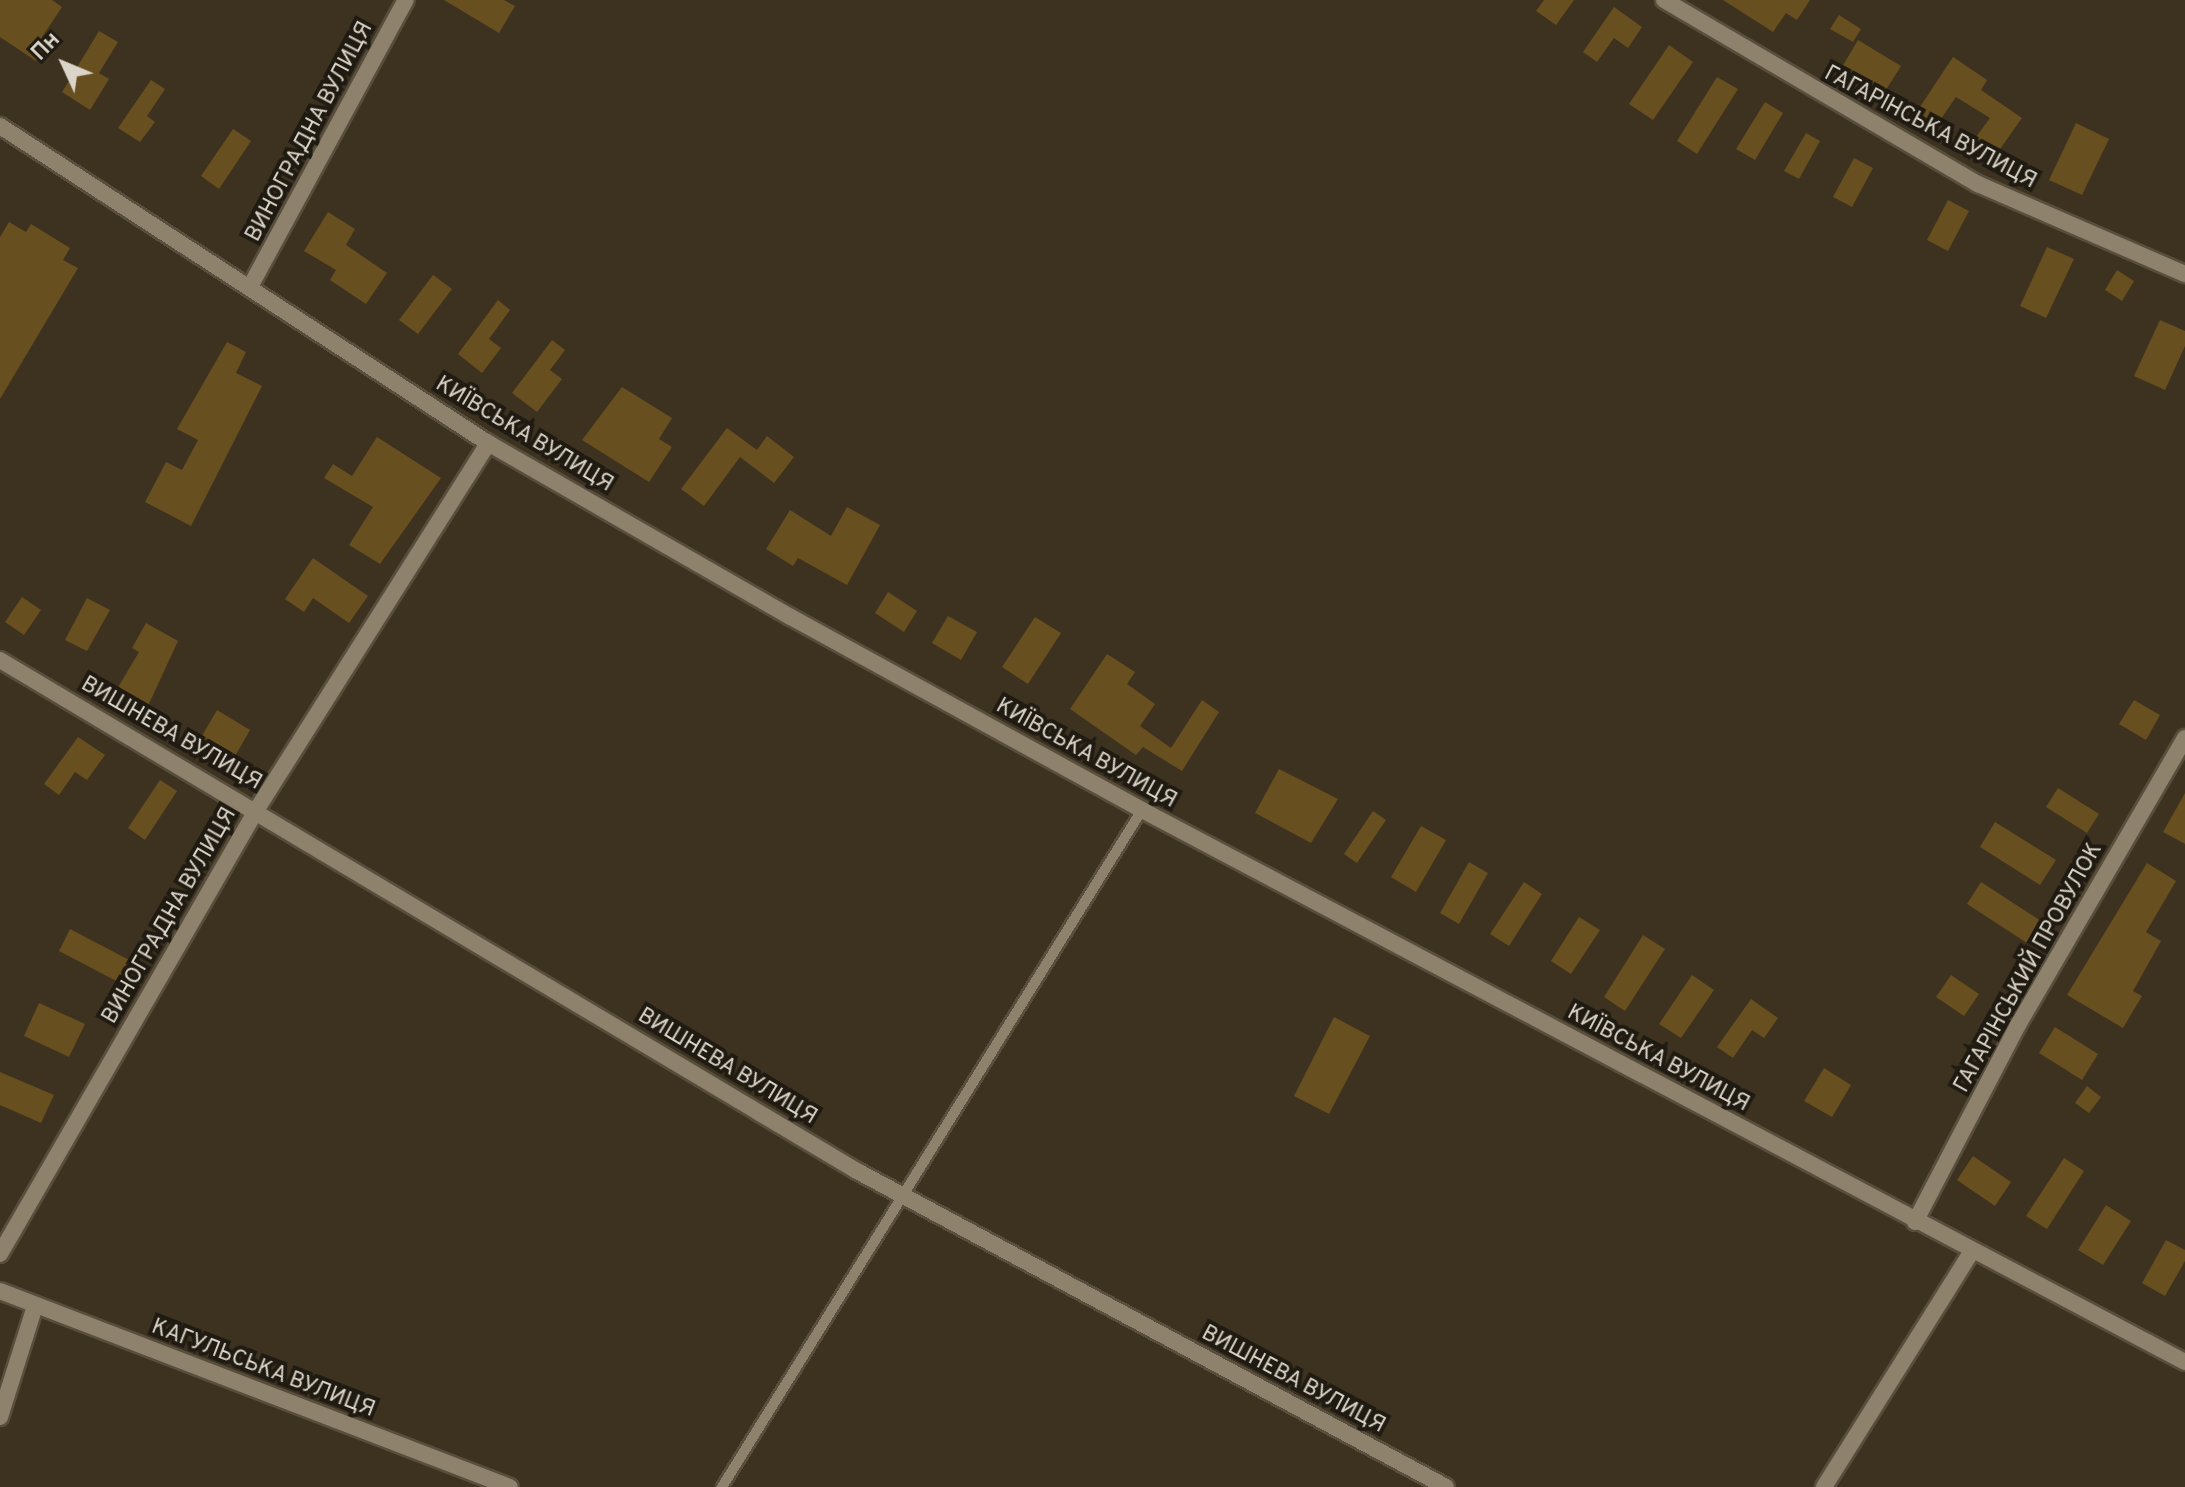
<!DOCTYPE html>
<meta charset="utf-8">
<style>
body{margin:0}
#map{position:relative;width:2185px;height:1487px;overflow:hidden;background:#3d321f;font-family:Overpass,sans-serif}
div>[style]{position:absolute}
.building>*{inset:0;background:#674f1f}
.roads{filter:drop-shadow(2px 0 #574e3d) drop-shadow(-2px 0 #574e3d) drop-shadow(0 2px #574e3d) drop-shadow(0 -2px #574e3d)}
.service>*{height:10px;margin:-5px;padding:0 5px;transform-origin:5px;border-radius:5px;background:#8f826c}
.minor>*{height:16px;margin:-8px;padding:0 8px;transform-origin:8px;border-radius:8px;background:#8f826c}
.tertiary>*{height:16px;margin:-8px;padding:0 8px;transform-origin:8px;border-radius:8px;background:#8f826c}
span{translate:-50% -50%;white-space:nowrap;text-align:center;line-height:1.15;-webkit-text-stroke:8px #201b12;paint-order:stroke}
.street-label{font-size:22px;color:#dbd4c8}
.north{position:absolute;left:24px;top:24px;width:80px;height:80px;-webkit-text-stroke:6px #201b12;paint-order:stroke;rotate:314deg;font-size:22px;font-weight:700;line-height:32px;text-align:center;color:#dbd4c8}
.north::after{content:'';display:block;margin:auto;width:28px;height:36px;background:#dbd4c8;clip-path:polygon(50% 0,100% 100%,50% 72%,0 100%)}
</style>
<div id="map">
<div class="building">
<i style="clip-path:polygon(0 0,52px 0,62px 7px,42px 37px,50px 42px,36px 61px,0 37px)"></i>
<i style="clip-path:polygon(444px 0,504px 0,515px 6px,499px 33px)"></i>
<i style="clip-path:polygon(1544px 0,1574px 0,1556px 25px,1536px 11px)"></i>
<i style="clip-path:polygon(1723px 0,1810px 0,1797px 20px,1786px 13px,1773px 32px)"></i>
<i style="clip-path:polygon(1614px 7px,1642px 27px,1628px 48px,1614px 38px,1597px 62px,1583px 52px)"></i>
<i style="clip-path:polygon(1839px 15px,1861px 29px,1853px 42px,1830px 29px)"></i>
<i style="clip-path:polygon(99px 31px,118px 42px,99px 73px,109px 79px,90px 110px,62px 92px)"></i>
<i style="clip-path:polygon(1858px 40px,1901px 66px,1884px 93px,1842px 67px)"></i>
<i style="clip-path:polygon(1669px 45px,1693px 62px,1653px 120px,1629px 104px)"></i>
<i style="clip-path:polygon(1953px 57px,1987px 80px,1981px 90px,2022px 118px,1993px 159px,1971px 144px,1990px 118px,1956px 97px,1936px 126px,1916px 113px)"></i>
<i style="clip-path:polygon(1717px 77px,1738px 89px,1697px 154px,1677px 141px)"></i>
<i style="clip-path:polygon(151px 80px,165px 89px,147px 116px,155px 122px,140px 142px,118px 128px)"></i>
<i style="clip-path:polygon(1765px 102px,1783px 113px,1755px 160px,1736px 149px)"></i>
<i style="clip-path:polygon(2076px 123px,2109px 139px,2082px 195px,2049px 180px)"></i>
<i style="clip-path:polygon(233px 129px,251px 141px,219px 189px,201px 176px)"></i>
<i style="clip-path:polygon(1806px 133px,1820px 141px,1799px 179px,1784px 171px)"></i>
<i style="clip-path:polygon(1854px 158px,1873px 168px,1852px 207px,1833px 197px)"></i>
<i style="clip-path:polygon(1948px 200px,1969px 211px,1948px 251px,1927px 240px)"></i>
<i style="clip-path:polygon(328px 212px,355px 229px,346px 245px,387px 273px,366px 304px,330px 280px,336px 270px,304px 251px)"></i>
<i style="clip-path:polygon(9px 222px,26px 232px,31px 224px,70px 248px,63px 260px,78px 268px,0 399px,0 237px)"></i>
<i style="clip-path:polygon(2047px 247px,2074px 259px,2046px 318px,2020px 306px)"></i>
<i style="clip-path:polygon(2117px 270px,2134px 281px,2122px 301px,2105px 290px)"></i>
<i style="clip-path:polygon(433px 275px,452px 289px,418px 334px,399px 320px)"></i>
<i style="clip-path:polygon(498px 300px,510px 310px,489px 339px,501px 348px,482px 373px,458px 354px)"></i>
<i style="clip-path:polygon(2160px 320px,2185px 331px,2185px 346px,2165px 390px,2134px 376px)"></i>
<i style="clip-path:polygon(552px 340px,565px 350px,550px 370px,562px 379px,537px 412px,512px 393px)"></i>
<i style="clip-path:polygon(227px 342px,246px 352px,236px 373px,262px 386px,191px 526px,145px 502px,166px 462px,182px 470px,198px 440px,177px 429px)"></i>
<i style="clip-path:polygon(622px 387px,672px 418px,659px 439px,672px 447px,649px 482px,582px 440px)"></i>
<i style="clip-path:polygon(727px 428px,757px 450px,767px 436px,794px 457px,774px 483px,740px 457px,704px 506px,681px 489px)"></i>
<i style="clip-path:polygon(377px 437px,441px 478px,380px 564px,349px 545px,373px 507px,324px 478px,333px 464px,352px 476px)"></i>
<i style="clip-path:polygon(847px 507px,880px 525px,847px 585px,798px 558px,793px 566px,766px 549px,790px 510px,831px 536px)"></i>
<i style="clip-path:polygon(313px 558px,368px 596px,349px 623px,313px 598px,304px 612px,285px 599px)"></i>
<i style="clip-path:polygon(888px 592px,917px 611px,904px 632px,875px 613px)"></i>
<i style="clip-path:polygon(22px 597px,41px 610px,24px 635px,5px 622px)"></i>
<i style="clip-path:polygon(87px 598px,110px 610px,87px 651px,65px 640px)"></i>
<i style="clip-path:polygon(948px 616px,977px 632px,961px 660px,932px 643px)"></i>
<i style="clip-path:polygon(1035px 617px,1061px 633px,1028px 684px,1002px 667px)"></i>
<i style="clip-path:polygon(146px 623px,178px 641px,147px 708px,117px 689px,139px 652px,132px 648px)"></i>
<i style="clip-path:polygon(1107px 654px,1135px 672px,1127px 684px,1155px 704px,1140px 726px,1171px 748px,1202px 700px,1219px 712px,1182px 771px,1143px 747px,1136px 755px,1070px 709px)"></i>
<i style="clip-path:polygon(2134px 700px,2160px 715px,2146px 740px,2119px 724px)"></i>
<i style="clip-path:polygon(217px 710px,250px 730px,230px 765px,196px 746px)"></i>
<i style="clip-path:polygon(78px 737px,105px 755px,87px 780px,75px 772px,59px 795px,44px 784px)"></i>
<i style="clip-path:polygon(1279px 769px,1338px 799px,1311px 843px,1255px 813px)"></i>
<i style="clip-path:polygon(160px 780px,177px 791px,145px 840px,128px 828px)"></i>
<i style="clip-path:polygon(2058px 788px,2099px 814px,2087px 833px,2046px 807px)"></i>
<i style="clip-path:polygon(2185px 793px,2185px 844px,2163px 832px)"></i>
<i style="clip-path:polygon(1373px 811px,1386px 820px,1357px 863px,1344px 854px)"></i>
<i style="clip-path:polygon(1995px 822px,2056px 860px,2040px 885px,1980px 847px)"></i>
<i style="clip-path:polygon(1421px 826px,1446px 840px,1416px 892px,1391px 877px)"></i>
<i style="clip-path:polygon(1469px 862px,1488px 873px,1459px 924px,1440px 913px)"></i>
<i style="clip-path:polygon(2147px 863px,2176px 881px,2146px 932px,2161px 941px,2133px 991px,2142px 996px,2123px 1028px,2067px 995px)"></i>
<i style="clip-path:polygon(1524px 882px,1542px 894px,1509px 946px,1490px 934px)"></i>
<i style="clip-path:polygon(1981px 882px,2041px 921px,2027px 943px,1967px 904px)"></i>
<i style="clip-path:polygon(1579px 917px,1600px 930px,1571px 974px,1551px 961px)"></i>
<i style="clip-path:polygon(70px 929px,133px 962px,122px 984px,59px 951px)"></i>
<i style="clip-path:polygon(1643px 935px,1665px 949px,1625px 1011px,1604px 997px)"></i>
<i style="clip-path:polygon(1692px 975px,1714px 990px,1681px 1038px,1659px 1024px)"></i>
<i style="clip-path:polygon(1951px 975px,1979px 994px,1964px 1016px,1936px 997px)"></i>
<i style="clip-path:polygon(1751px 999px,1778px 1018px,1764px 1038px,1752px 1030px,1733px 1058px,1717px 1047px)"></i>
<i style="clip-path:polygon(39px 1003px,85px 1024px,69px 1057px,24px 1036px)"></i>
<i style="clip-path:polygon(1334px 1017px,1370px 1036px,1329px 1114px,1294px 1096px)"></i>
<i style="clip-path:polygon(2055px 1027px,2098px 1054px,2082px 1080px,2039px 1053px)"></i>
<i style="clip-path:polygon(1824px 1068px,1851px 1085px,1832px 1117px,1804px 1101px)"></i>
<i style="clip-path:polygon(0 1072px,54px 1095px,41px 1123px,0 1105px)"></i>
<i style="clip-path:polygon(2087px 1086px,2101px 1097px,2089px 1113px,2075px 1103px)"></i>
<i style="clip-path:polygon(1973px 1156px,2011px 1182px,1995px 1206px,1957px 1180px)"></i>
<i style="clip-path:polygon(2064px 1158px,2084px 1171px,2047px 1229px,2026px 1216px)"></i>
<i style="clip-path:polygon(2106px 1205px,2131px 1221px,2103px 1265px,2078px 1250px)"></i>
<i style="clip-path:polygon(2166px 1240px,2185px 1250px,2185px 1261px,2165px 1296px,2142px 1283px)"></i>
</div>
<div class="roads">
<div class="service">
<i style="left:722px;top:1487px;width:797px;rotate:-58.19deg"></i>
</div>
<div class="minor">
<i style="left:1664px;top:0;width:364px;rotate:30.4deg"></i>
<i style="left:1978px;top:184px;width:226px;rotate:23.5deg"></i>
<i style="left:0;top:126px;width:582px;rotate:33.01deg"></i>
<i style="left:488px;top:443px;width:349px;rotate:29.9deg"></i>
<i style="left:791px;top:617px;width:401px;rotate:28.8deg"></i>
<i style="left:1142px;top:810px;width:1180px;rotate:27.89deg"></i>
<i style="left:251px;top:285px;width:324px;rotate:-61.5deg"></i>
<i style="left:0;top:660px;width:998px;rotate:30.81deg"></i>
<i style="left:857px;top:1171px;width:668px;rotate:28.21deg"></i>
<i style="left:1915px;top:1222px;width:222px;rotate:-62.4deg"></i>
<i style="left:2018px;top:1025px;width:332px;rotate:-59.8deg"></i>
<i style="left:0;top:1254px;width:514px;rotate:-59.99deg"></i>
<i style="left:257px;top:809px;width:433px;rotate:-57.7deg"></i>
<i style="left:0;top:1417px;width:116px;rotate:-72.5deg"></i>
<i style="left:1824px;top:1487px;width:279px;rotate:-57.9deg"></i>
</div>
<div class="tertiary">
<i style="left:0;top:1291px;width:546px;rotate:21.02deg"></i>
</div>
</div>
<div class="street-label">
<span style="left:1930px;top:128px;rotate:28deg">ГАГАРІНСЬКА ВУЛИЦЯ</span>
<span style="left:310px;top:132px;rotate:-62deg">ВИНОГРАДНА ВУЛИЦЯ</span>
<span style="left:524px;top:435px;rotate:31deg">КИЇВСЬКА ВУЛИЦЯ</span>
<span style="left:171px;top:734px;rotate:30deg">ВИШНЕВА ВУЛИЦЯ</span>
<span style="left:1086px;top:754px;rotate:29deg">КИЇВСЬКА ВУЛИЦЯ</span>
<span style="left:170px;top:916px;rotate:-60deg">ВИНОГРАДНА ВУЛИЦЯ</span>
<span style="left:2029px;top:968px;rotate:-61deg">ГАГАРІНСЬКИЙ ПРОВУЛОК</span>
<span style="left:1658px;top:1059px;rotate:28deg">КИЇВСЬКА ВУЛИЦЯ</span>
<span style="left:727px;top:1067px;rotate:31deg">ВИШНЕВА ВУЛИЦЯ</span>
<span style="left:263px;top:1369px;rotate:21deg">КАГУЛЬСЬКА ВУЛИЦЯ</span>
<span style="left:1293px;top:1380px;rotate:28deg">ВИШНЕВА ВУЛИЦЯ</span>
</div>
<div class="north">Пн</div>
</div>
